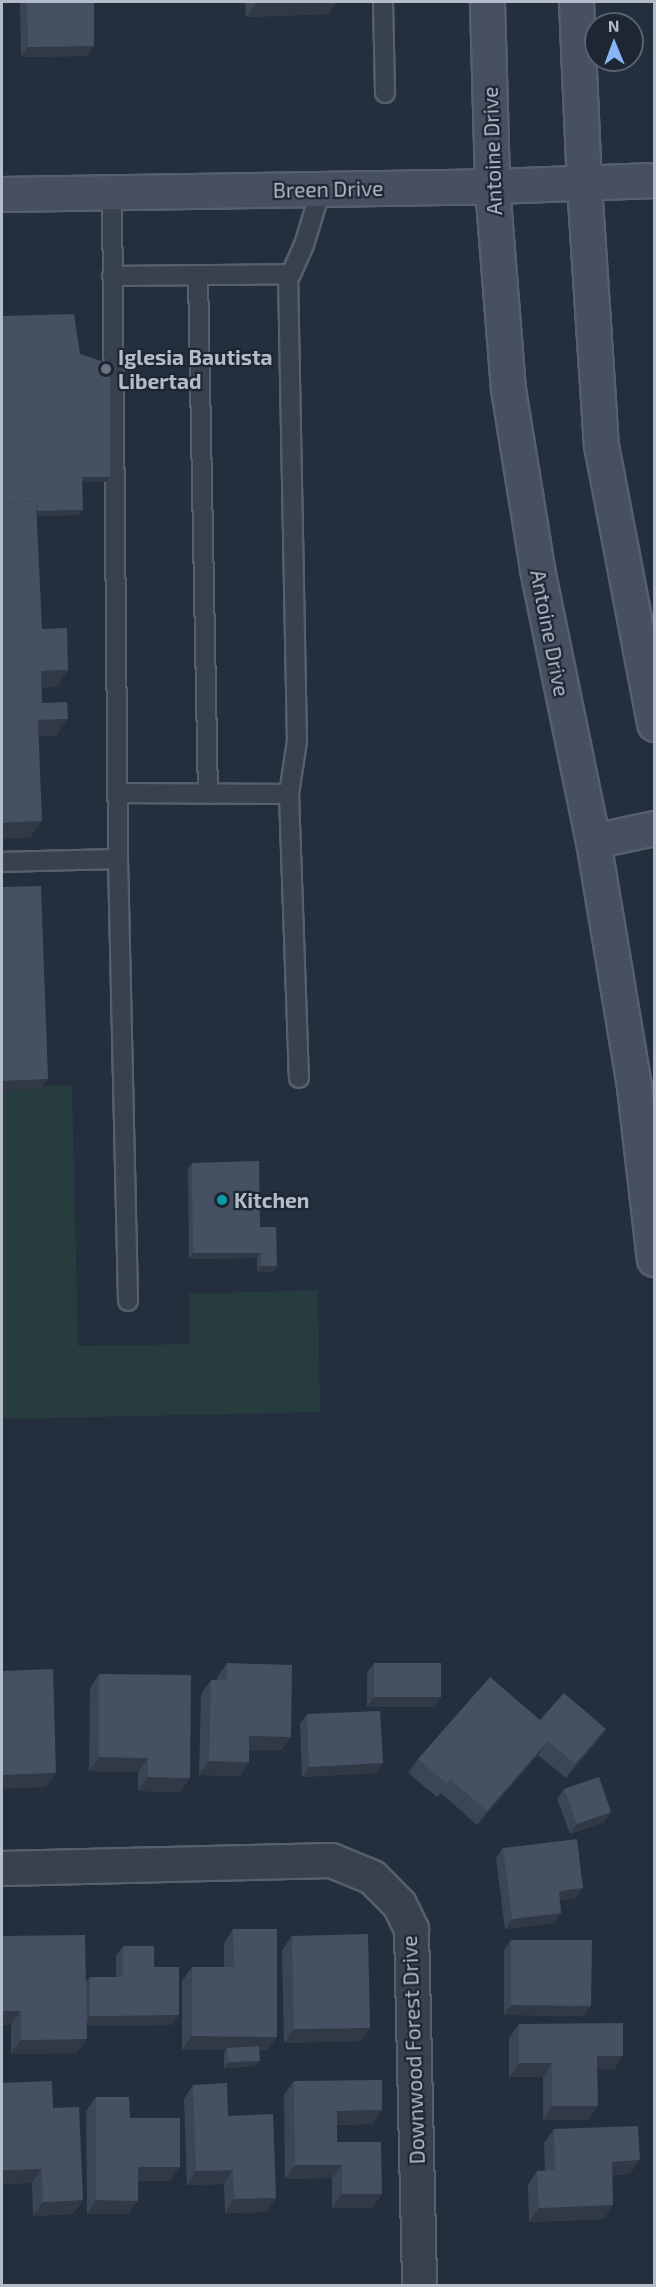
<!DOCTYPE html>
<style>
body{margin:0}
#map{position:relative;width:656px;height:2287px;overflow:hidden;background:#242f3e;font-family:"Exo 2",sans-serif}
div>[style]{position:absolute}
.green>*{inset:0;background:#263c3f}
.roads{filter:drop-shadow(2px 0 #565f6c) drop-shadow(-2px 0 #565f6c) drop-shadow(0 2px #565f6c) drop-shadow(0 -2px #565f6c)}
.lane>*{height:18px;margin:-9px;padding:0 9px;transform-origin:9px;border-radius:9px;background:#38414e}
.street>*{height:33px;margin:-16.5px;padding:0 16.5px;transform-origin:16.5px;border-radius:16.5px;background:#38414e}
.secondary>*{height:33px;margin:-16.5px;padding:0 16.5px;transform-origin:16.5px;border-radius:16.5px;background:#465061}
.wall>*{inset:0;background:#3b4654}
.shaded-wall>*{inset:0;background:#303945}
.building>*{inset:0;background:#455162}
.dots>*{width:16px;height:16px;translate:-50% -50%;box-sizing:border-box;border:3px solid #1d2633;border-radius:50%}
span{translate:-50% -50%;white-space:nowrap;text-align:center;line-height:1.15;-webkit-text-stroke:4.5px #1d2633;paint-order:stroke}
.street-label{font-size:21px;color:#b4bcc9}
.poi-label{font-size:21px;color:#b4bcc9;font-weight:700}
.left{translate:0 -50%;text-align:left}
.frame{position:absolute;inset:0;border:3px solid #b4bcc9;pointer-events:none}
.north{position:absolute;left:584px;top:12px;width:60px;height:60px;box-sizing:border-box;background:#1d2633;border:2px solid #59626f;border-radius:50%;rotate:359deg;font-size:16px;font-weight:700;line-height:24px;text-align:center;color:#b4bcc9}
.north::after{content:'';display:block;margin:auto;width:21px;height:27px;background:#8ab4f8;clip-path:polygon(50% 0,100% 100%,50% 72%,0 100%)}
</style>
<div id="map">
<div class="green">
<i style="clip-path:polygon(72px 1085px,78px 1346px,190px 1344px,189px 1294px,318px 1290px,320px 1412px,2px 1419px,2px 1087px)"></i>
</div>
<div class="roads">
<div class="lane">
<i style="left:383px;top:2px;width:91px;rotate:88.7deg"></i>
<i style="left:112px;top:192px;width:667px;rotate:89.48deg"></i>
<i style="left:288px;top:274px;width:467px;rotate:88.9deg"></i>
<i style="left:297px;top:741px;width:54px;rotate:98.6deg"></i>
<i style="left:289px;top:794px;width:284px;rotate:88deg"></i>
<i style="left:198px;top:275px;width:519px;rotate:88.9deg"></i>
<i style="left:112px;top:276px;width:179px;rotate:-0.6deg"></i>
<i style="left:291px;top:274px;width:32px;rotate:-66deg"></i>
<i style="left:304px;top:245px;width:59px;rotate:-73.1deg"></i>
<i style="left:118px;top:793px;width:171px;rotate:0.3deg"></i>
<i style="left:2px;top:862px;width:116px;rotate:-1.5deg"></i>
<i style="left:118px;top:859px;width:442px;rotate:88.7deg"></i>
</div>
<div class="street">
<i style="left:2px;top:1868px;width:329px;rotate:-1.4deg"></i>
<i style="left:331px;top:1860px;width:44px;rotate:22.5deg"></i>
<i style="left:372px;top:1877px;width:38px;rotate:45deg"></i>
<i style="left:399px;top:1904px;width:28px;rotate:64deg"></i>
<i style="left:411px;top:1929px;width:357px;rotate:88.7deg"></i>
</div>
<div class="secondary">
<i style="left:487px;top:2px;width:184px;rotate:88.4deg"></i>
<i style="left:492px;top:186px;width:204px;rotate:85.5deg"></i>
<i style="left:508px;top:389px;width:182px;rotate:80.8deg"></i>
<i style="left:537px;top:569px;width:278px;rotate:78.4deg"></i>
<i style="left:593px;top:841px;width:249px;rotate:80.5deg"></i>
<i style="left:634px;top:1087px;width:173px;rotate:83.4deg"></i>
<i style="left:576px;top:2px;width:182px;rotate:87.5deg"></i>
<i style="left:584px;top:184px;width:262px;rotate:86.3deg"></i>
<i style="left:601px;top:445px;width:284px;rotate:79.2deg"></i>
<i style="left:2px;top:194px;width:490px;rotate:-0.9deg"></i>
<i style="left:492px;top:186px;width:162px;rotate:-2.1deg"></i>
<i style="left:593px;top:841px;width:62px;rotate:-12deg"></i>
</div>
</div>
<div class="wall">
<i style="clip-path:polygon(22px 2px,94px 2px,87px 56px,21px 57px,20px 5px)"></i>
<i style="clip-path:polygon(245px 2px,337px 2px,328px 14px,246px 17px)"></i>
<i style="clip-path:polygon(192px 1163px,260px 1227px,277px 1266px,273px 1272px,257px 1272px,257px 1258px,189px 1259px,188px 1168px)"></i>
<i style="clip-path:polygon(227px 1663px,291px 1737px,281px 1750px,249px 1750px,249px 1762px,240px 1776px,199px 1775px,201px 1694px,211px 1680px,217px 1680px,217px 1677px)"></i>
<i style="clip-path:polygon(374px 1663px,434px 1707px,367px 1707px,367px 1673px)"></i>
<i style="clip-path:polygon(99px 1674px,190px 1778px,180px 1792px,138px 1791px,138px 1772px,89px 1771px,90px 1688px)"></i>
<i style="clip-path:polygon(307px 1714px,376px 1773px,302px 1777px,300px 1724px)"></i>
<i style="clip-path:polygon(540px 1720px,596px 1743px,566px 1778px,538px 1755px,477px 1825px,441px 1793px,437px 1797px,408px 1773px,418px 1759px)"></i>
<i style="clip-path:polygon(564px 1789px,611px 1812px,604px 1822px,570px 1834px,557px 1799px)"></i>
<i style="clip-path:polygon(503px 1848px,576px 1898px,560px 1900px,561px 1913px,554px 1923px,505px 1929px,496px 1858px)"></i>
<i style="clip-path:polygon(233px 1929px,277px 2037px,267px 2050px,259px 2050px,256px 2066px,224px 2068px,224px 2053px,226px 2050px,182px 2050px,182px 1981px,192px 1967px,224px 1967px,224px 1943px)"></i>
<i style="clip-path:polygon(2px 1936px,86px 1982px,90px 1977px,116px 1977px,116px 1956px,123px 1946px,154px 1967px,179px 2015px,171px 2025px,86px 2026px,77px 2053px,11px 2054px,11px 2025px)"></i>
<i style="clip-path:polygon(292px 1936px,361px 2041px,284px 2043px,282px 1950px)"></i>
<i style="clip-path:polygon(511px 1940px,584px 2016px,504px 2015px,504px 1950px)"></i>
<i style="clip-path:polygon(519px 2024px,614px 2070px,597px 2069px,588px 2120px,543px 2120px,543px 2077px,509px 2077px,509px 2038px)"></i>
<i style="clip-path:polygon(294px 2081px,373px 2124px,337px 2125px,337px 2142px,382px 2194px,372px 2208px,332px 2208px,332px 2178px,285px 2179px,284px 2095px)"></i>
<i style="clip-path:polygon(2px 2083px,53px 2108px,83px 2200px,73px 2214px,33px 2216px,32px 2183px,2px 2184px)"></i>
<i style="clip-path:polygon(193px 2085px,228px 2116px,267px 2212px,225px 2213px,224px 2184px,187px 2185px,184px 2099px)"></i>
<i style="clip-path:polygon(96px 2097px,130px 2118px,170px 2181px,138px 2181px,128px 2214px,87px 2214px,86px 2111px)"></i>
<i style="clip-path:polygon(554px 2129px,630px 2174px,612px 2175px,604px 2219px,529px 2222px,528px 2185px,537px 2171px,545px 2171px,544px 2143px)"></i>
</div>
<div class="shaded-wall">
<i style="clip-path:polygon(257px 2px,337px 2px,328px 14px,246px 17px)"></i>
<i style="clip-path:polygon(94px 46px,87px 56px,21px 57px,28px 47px)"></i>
<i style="clip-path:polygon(82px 477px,110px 477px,106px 482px,78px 482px)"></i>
<i style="clip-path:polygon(83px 510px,79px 515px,2px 518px,2px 512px)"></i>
<i style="clip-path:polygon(68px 670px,57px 687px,29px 688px,41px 671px)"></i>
<i style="clip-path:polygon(68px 719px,56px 736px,27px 737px,38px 720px)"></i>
<i style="clip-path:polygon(42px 821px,30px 838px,2px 839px,2px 823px)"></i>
<i style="clip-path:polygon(48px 1079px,41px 1089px,2px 1091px,2px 1081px)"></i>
<i style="clip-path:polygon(193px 1253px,261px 1253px,257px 1258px,189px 1259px)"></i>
<i style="clip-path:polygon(261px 1266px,277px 1266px,273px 1272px,257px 1272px)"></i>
<i style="clip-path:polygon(374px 1697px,441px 1697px,434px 1707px,367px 1707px)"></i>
<i style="clip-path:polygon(606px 1729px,596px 1743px,566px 1778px,575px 1764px)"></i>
<i style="clip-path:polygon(249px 1736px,291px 1737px,281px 1750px,240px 1749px)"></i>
<i style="clip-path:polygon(548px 1741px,538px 1755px,477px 1825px,487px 1811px)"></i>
<i style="clip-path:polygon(99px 1757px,148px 1758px,138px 1772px,89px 1771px)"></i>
<i style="clip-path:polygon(209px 1761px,249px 1762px,240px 1776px,199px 1775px)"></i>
<i style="clip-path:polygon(383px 1763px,376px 1773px,302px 1777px,309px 1767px)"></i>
<i style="clip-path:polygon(56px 1773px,46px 1787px,2px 1789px,2px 1775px)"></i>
<i style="clip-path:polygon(148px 1777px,190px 1778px,180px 1792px,138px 1791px)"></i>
<i style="clip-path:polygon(611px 1812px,604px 1822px,570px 1834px,577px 1824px)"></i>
<i style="clip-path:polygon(583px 1888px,576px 1898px,552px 1901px,559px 1891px)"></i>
<i style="clip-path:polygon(561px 1913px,554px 1923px,505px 1929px,512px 1919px)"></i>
<i style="clip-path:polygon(511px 2005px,591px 2006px,584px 2016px,504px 2015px)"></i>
<i style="clip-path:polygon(2px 2011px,21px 2011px,11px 2025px,2px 2025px)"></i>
<i style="clip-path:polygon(179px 2015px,171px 2025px,83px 2026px,90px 2016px)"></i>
<i style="clip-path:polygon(370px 2028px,361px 2041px,284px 2043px,294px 2029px)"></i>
<i style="clip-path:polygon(192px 2036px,277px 2037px,267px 2050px,228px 2050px,227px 2048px,226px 2050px,182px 2050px)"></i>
<i style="clip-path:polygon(87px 2039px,77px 2053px,11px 2054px,21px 2040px)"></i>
<i style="clip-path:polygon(597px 2056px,623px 2056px,614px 2070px,588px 2069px)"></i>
<i style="clip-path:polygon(260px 2061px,256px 2066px,224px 2068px,228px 2062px)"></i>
<i style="clip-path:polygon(519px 2063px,552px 2063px,543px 2077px,509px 2077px)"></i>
<i style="clip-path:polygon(552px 2106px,598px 2106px,588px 2120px,543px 2120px)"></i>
<i style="clip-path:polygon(382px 2110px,373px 2124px,327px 2125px,337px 2111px)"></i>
<i style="clip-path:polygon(640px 2160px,630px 2174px,602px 2175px,612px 2162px)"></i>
<i style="clip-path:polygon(295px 2165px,342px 2165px,332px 2178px,285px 2179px)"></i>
<i style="clip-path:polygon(138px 2167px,180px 2167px,170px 2181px,128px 2181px)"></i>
<i style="clip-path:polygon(42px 2169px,32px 2183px,2px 2184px,2px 2170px)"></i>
<i style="clip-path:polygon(233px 2170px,224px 2184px,187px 2185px,196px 2171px)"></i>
<i style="clip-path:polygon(342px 2194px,382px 2194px,372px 2208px,332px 2208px)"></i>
<i style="clip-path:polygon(276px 2198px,267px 2212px,225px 2213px,234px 2199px)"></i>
<i style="clip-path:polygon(83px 2200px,73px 2214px,33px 2216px,43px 2202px)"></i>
<i style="clip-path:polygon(96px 2200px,138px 2201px,128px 2214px,87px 2214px)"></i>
<i style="clip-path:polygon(613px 2205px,604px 2219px,529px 2222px,539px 2208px)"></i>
</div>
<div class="building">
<i style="clip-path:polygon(27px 2px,94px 2px,94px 46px,28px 47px)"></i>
<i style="clip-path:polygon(74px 314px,80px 354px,110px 364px,110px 477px,82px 477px,83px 510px,37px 511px,36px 501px,2px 503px,2px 316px)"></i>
<i style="clip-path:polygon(36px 501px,42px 629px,67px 628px,68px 670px,41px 671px,42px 703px,67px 702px,68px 719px,38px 720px,42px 821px,2px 823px,2px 503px)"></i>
<i style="clip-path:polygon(41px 886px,48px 1079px,2px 1081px,2px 887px)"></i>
<i style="clip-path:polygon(259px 1161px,260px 1227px,276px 1227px,277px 1266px,261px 1266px,261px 1253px,193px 1253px,192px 1163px)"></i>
<i style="clip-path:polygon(227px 1663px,292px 1665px,291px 1737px,249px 1736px,249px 1762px,209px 1761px,211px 1680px,227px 1680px)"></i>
<i style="clip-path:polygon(374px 1663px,441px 1663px,441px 1697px,374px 1697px)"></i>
<i style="clip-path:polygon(53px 1669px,56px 1773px,2px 1775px,2px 1671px)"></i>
<i style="clip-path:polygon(99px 1674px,191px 1675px,190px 1778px,148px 1777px,148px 1758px,99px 1757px)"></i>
<i style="clip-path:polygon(490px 1677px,540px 1720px,564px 1693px,606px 1729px,575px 1764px,548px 1741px,487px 1811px,450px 1779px,447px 1784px,418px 1759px)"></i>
<i style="clip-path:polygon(380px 1711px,383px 1763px,309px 1767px,307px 1714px)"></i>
<i style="clip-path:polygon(599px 1777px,611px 1812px,577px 1824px,564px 1789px)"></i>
<i style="clip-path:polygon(577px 1839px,583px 1888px,559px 1891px,561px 1913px,512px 1919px,503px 1848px)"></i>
<i style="clip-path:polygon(233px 1929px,277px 1929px,277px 2037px,192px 2036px,192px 1967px,234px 1967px)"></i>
<i style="clip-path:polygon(368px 1934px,370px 2028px,294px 2029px,292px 1936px)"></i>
<i style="clip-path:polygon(85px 1935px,87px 2039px,21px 2040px,21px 2011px,2px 2011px,2px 1936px)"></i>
<i style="clip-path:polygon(511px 1940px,592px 1940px,591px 2006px,511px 2005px)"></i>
<i style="clip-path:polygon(123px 1946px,154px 1946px,154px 1967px,179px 1967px,179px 2015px,90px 2016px,90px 1977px,123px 1977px)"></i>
<i style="clip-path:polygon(623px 2023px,623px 2056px,597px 2056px,598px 2106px,552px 2106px,552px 2063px,519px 2063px,519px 2024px)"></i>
<i style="clip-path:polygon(259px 2046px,260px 2061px,228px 2062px,227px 2048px)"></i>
<i style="clip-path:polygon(382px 2080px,382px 2110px,337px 2111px,337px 2142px,381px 2142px,382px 2194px,342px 2194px,342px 2165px,295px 2165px,294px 2081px)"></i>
<i style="clip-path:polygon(52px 2081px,53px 2108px,79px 2107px,83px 2200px,43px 2202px,42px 2169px,2px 2170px,2px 2083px)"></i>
<i style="clip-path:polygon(227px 2083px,228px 2116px,273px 2114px,276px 2198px,234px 2199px,233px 2170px,196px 2171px,193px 2085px)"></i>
<i style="clip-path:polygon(96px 2097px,129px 2097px,130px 2118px,180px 2118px,180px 2167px,138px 2167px,138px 2201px,96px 2200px)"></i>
<i style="clip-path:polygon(638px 2126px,640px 2160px,612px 2162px,613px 2205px,539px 2208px,537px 2171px,555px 2170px,554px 2129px)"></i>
</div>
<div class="dots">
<i style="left:106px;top:369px;background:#6b7280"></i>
<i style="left:222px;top:1200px;background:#0f9aa8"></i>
</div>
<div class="street-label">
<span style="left:492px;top:151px;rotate:-92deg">Antoine Drive</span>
<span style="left:328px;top:189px;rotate:-1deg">Breen Drive</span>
<span style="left:550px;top:633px;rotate:79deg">Antoine Drive</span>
<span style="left:413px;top:2050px;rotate:-92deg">Downwood Forest Drive</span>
</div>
<div class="poi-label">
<span class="left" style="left:118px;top:369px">Iglesia Bautista<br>Libertad</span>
<span class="left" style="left:234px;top:1200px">Kitchen</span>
</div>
<div class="frame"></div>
<div class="north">N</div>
</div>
